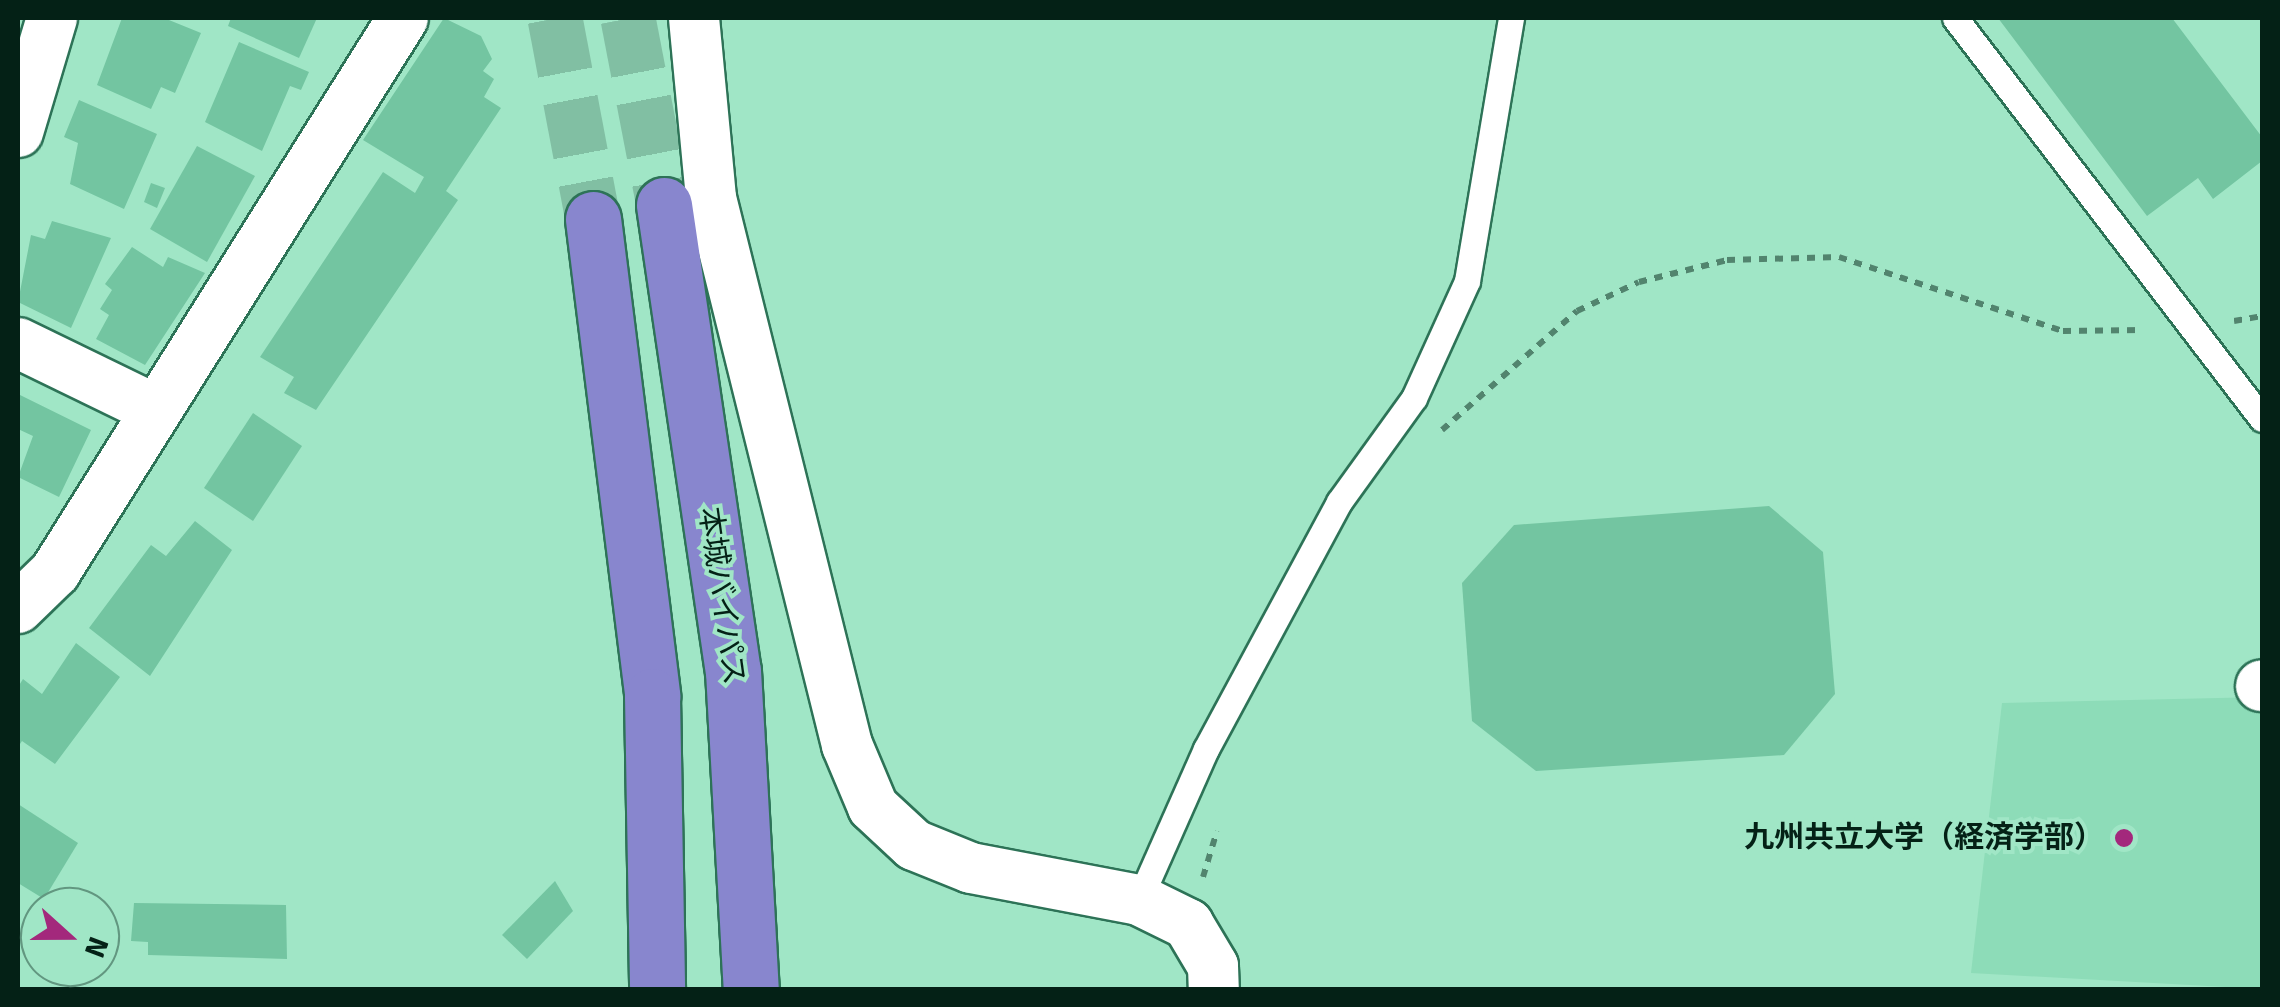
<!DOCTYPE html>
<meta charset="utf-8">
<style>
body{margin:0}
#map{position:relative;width:2280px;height:1007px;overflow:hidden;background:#a0e6c6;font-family:Signika,"Noto Sans JP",sans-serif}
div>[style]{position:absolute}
.built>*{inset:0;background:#8ddcb8}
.building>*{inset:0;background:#73c5a1}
.highway-tunnel>*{height:55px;margin-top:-27.5px;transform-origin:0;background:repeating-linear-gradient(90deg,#81bfa3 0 55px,transparent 0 83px)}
.path>*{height:6px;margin-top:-3px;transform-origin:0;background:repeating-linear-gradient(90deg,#52846e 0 8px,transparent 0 16px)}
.roads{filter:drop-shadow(2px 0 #2d7357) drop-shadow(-2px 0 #2d7357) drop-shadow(0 2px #2d7357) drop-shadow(0 -2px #2d7357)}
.lane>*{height:25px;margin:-12.5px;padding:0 12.5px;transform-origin:12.5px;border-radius:12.5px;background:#fff}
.street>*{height:50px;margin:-25px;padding:0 25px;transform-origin:25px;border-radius:25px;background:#fff}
.highway>*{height:55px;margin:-27.5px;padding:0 27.5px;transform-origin:27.5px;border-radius:27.5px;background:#8886ce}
.dots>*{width:28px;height:28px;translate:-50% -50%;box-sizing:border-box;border:5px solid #a0e6c6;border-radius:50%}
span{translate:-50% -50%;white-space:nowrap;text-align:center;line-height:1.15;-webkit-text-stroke:8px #a0e6c6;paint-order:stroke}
.street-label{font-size:30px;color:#042116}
.poi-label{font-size:30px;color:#042116;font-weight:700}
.right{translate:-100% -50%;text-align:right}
.frame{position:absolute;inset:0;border:20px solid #042116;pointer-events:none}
.north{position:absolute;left:20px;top:887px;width:100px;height:100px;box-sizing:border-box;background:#a0e6c6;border:2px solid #629780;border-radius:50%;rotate:111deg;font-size:28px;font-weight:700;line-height:40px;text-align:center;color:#042116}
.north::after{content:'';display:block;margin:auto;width:35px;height:45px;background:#a3287c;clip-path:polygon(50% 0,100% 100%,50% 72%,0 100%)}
</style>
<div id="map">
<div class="built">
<i style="clip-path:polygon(2262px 697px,2262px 989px,1971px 973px,2002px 703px)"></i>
</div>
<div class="building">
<i style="clip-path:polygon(122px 18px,164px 18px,201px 33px,175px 93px,161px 87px,151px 109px,97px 85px)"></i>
<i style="clip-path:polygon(231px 18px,317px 18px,299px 58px,228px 26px)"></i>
<i style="clip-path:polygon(444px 18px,481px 36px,492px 59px,483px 71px,494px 79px,484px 97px,501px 108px,446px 191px,458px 200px,316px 410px,284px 393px,294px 377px,260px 357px,383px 172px,415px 193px,424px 177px,363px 140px)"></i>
<i style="clip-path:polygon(1998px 18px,2172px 18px,2262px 137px,2262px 161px,2213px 199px,2198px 178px,2147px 216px)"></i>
<i style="clip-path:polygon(239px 42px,309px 72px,301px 90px,290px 86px,262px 151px,205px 122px)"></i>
<i style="clip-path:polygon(79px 100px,157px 134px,124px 209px,70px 184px,78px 143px,64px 137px)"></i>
<i style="clip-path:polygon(197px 146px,255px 176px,207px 262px,150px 229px)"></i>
<i style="clip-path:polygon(151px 183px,165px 188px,157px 208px,144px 202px)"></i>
<i style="clip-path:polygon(52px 221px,111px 238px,71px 328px,18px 302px,31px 235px,45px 239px)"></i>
<i style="clip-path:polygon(132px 247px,163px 267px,168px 257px,205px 273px,145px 365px,96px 339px,109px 315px,100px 309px,112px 290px,105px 284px)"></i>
<i style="clip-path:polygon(18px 394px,91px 430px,59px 497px,18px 477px,33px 436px,18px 429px)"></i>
<i style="clip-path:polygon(253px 413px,302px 446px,253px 521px,204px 488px)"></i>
<i style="clip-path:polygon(1769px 506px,1823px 552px,1835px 694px,1784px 755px,1536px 771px,1472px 721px,1462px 583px,1514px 525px)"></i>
<i style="clip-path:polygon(195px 521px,232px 550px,150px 676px,89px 628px,151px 545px,166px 556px)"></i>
<i style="clip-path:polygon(76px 643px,120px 677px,55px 764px,22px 741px,18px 747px,18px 687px,23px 679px,42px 694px)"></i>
<i style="clip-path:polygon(18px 804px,78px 843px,44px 899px,18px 883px)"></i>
<i style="clip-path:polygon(555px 881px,573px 911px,527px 959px,502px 935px)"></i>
<i style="clip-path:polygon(134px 903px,286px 905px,287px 959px,148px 955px,148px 942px,131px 941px)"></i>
</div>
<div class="highway-tunnel">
<i style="left:555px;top:18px;width:205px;rotate:79.3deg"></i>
<i style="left:628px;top:18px;width:190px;rotate:79.1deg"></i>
</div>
<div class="path">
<i style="left:2234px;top:321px;width:28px;rotate:-10deg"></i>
<i style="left:1442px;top:430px;width:180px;rotate:-41.4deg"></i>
<i style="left:1577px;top:311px;width:68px;rotate:-25.1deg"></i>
<i style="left:1639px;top:282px;width:91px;rotate:-14deg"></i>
<i style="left:1727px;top:260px;width:112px;rotate:-1.5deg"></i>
<i style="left:1839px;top:257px;width:236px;rotate:18.3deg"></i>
<i style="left:2063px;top:331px;width:80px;rotate:-0.7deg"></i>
<i style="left:1203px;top:877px;width:48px;rotate:-73.1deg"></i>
</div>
<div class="roads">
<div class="lane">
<i style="left:1955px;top:18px;width:505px;rotate:52.56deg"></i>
<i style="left:1139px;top:900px;width:165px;rotate:-66.1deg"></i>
<i style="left:1206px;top:749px;width:281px;rotate:-61.7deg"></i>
<i style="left:1339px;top:502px;width:128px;rotate:-54.2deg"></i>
<i style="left:1414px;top:398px;width:128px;rotate:-65.6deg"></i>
<i style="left:1467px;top:281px;width:267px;rotate:-80.5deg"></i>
</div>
<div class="street">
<i style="left:694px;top:18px;width:181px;rotate:84.6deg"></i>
<i style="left:711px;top:198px;width:564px;rotate:76.04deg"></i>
<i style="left:847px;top:745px;width:67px;rotate:67.2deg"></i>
<i style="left:873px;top:807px;width:56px;rotate:42.8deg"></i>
<i style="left:914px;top:845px;width:61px;rotate:22deg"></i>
<i style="left:971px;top:868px;width:171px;rotate:10.8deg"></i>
<i style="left:1139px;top:900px;width:55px;rotate:26.1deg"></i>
<i style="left:1188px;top:924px;width:49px;rotate:59.2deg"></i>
<i style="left:1213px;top:966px;width:24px;rotate:88deg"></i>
<i style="left:18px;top:132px;width:119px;rotate:-73.4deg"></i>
<i style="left:18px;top:343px;width:149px;rotate:25.9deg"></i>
<i style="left:18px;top:608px;width:52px;rotate:-44.2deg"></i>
<i style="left:55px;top:572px;width:654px;rotate:-57.86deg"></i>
<i style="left:2261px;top:686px;width:1px;rotate:-45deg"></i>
</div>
<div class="highway">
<i style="left:664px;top:205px;width:471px;rotate:81.6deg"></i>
<i style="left:733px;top:671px;width:320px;rotate:86.8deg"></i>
<i style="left:593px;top:219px;width:481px;rotate:82.9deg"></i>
<i style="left:652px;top:696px;width:294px;rotate:89deg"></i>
</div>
</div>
<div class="dots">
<i style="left:2124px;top:838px;background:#a3287c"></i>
</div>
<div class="street-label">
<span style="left:721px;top:596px;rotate:82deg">本城バイパス</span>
</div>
<div class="poi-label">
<span class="right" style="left:2104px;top:838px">九州共立大学（経済学部）</span>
</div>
<div class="frame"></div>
<div class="north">N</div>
</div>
